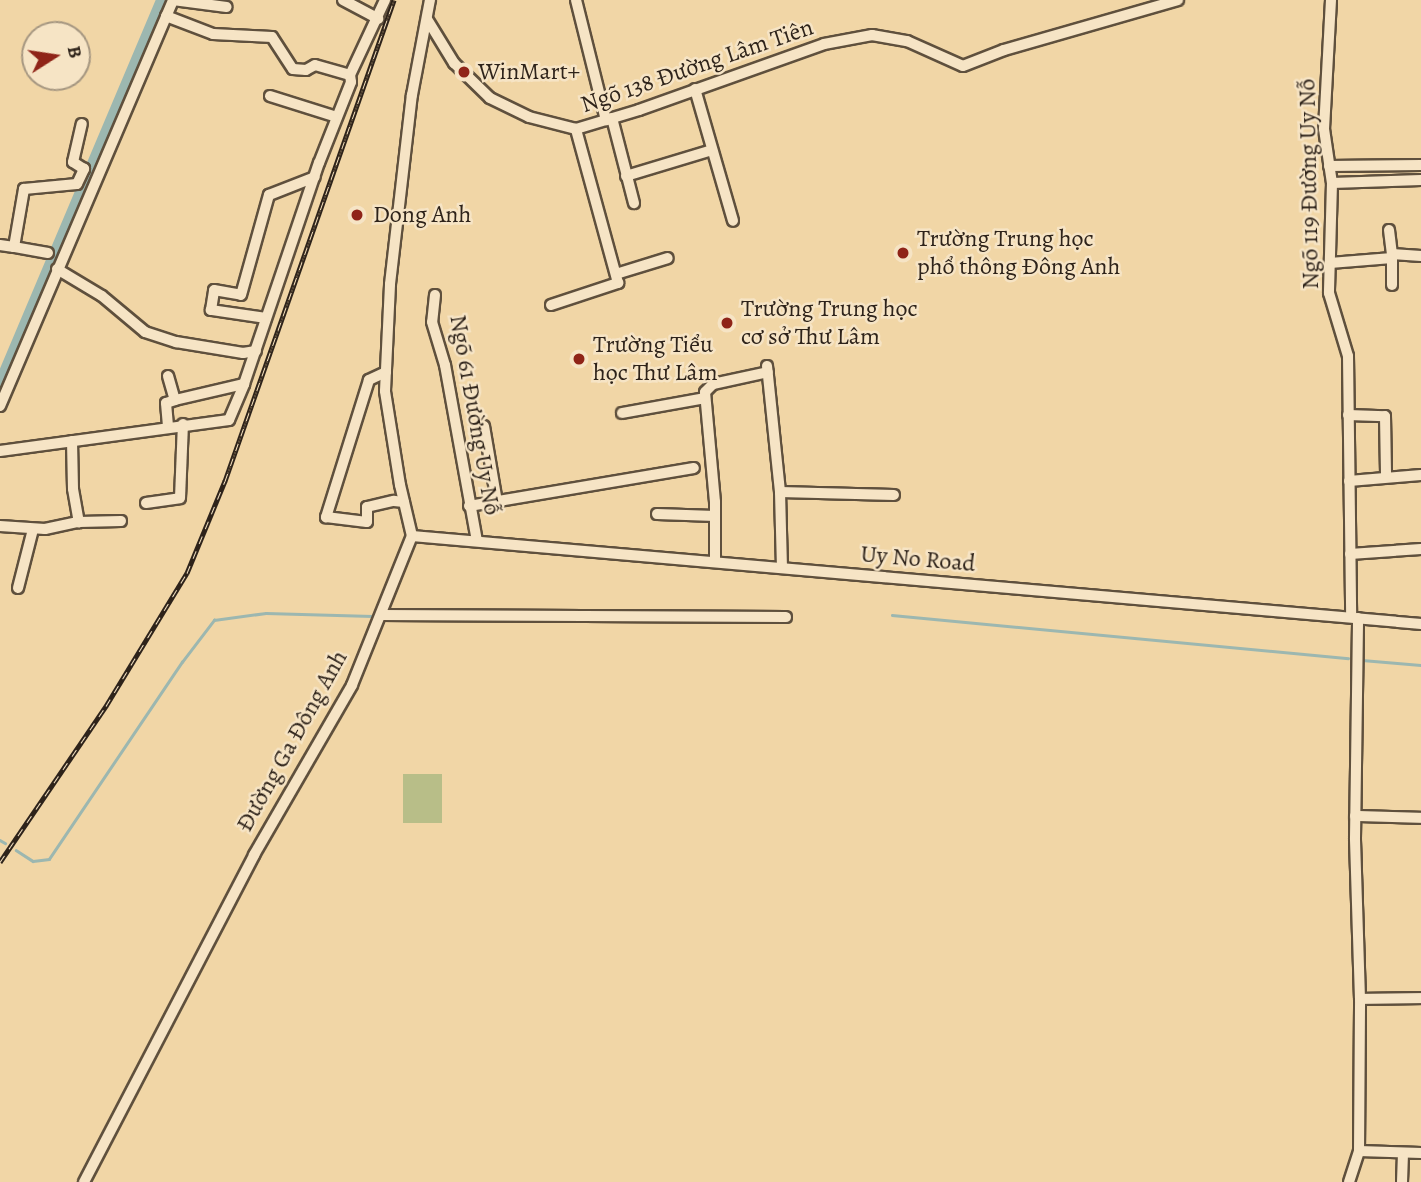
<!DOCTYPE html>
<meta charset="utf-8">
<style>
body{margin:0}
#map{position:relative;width:1421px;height:1182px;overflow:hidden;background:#f1d6a6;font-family:Alegreya,serif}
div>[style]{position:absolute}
.green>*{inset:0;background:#b8be88}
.stream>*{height:2.5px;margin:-1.25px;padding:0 1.25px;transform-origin:1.25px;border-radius:1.25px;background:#9cb7b0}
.river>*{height:16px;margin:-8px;padding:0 8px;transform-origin:8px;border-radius:8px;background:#9cb7b0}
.roads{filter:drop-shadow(2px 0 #5f503d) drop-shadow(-2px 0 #5f503d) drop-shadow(0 2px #5f503d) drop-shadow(0 -2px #5f503d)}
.minor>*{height:10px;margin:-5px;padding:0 5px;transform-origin:5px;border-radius:5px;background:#f6e4c5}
.rail>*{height:5px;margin-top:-2.5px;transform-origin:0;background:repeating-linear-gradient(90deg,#f6e4c5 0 8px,#2e231a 0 16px);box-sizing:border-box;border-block:2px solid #2e231a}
.dots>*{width:19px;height:19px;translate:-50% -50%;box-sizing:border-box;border:4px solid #f6e4c5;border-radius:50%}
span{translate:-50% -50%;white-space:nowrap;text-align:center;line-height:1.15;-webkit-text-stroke:5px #f6e4c5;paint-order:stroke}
.street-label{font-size:24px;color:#2e231a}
.poi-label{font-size:24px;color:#2e231a}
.left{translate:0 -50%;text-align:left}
.north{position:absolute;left:21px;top:21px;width:70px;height:70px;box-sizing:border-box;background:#f6e4c5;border:2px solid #a69781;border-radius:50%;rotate:78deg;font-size:19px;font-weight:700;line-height:28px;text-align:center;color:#2e231a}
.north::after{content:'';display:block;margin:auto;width:24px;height:32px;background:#8f2418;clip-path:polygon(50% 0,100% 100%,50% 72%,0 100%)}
</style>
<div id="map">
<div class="green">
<i style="clip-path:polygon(403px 774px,442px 774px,442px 823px,403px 823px)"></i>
</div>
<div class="stream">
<i style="left:892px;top:615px;width:458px;rotate:5.4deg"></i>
<i style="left:1362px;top:660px;width:59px;rotate:4.8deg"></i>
<i style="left:0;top:840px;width:6px;rotate:31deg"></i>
<i style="left:16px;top:850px;width:20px;rotate:33deg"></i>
<i style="left:33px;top:861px;width:16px;rotate:-7deg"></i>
<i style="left:49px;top:859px;width:238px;rotate:-56deg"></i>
<i style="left:182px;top:662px;width:53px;rotate:-52.7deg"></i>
<i style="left:214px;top:620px;width:52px;rotate:-7.7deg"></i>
<i style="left:266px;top:613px;width:106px;rotate:1.6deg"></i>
</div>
<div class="river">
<i style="left:0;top:389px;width:422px;rotate:-67.1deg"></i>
</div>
<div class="roads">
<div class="minor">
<i style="left:173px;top:0;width:54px;rotate:7.4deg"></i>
<i style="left:343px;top:0;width:40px;rotate:28deg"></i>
<i style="left:576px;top:0;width:124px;rotate:76deg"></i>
<i style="left:1331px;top:0;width:129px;rotate:93.1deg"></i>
<i style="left:1324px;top:129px;width:55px;rotate:81.6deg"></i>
<i style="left:1332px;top:183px;width:110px;rotate:91.6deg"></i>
<i style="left:1329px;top:293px;width:66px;rotate:73.2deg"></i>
<i style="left:1348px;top:356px;width:261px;rotate:89.3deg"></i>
<i style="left:166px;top:16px;width:50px;rotate:21deg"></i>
<i style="left:213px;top:34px;width:59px;rotate:2.9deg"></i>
<i style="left:272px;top:37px;width:38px;rotate:57deg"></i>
<i style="left:293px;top:69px;width:13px;rotate:4deg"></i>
<i style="left:306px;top:70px;width:10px;rotate:-29deg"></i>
<i style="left:315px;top:65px;width:36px;rotate:16deg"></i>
<i style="left:427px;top:19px;width:52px;rotate:58.5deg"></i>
<i style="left:454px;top:63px;width:50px;rotate:44.2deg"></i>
<i style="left:490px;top:98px;width:43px;rotate:26deg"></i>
<i style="left:529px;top:117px;width:49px;rotate:14.3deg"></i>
<i style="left:576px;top:129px;width:66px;rotate:-16.8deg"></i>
<i style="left:639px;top:110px;width:196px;rotate:-19.6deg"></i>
<i style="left:824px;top:44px;width:49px;rotate:-10.6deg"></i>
<i style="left:872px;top:35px;width:36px;rotate:10deg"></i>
<i style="left:907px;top:41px;width:61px;rotate:24.1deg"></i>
<i style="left:963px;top:66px;width:44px;rotate:-21.3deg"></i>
<i style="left:1004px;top:50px;width:181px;rotate:-16deg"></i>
<i style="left:695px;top:89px;width:137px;rotate:73.9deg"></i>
<i style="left:270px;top:96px;width:70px;rotate:17.4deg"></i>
<i style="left:612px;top:118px;width:88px;rotate:75.5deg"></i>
<i style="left:1329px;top:166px;width:92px;rotate:-0.6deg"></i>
<i style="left:626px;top:176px;width:90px;rotate:-16.8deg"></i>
<i style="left:1332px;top:183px;width:89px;rotate:-1.9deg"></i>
<i style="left:1389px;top:230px;width:24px;rotate:83deg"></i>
<i style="left:0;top:245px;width:14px;rotate:8deg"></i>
<i style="left:48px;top:253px;width:35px;rotate:-170deg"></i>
<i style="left:14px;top:247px;width:59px;rotate:-80.2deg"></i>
<i style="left:24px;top:189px;width:53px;rotate:-5.4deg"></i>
<i style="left:77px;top:184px;width:17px;rotate:-65deg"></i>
<i style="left:84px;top:169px;width:13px;rotate:-148deg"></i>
<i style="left:73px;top:162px;width:39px;rotate:-77deg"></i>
<i style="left:1392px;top:258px;width:27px;rotate:90deg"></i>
<i style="left:1330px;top:263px;width:62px;rotate:-4.6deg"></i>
<i style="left:1392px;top:258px;width:4px;rotate:-90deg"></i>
<i style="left:1392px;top:254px;width:29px;rotate:4deg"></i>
<i style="left:57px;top:269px;width:52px;rotate:31deg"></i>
<i style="left:102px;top:296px;width:56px;rotate:39.9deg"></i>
<i style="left:145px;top:332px;width:33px;rotate:18deg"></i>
<i style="left:176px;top:342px;width:68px;rotate:9.3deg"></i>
<i style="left:243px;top:353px;width:13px;rotate:-9deg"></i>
<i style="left:616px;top:274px;width:54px;rotate:-17.1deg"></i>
<i style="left:435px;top:295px;width:27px;rotate:96deg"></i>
<i style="left:432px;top:322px;width:45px;rotate:73.2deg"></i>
<i style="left:445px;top:365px;width:179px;rotate:79.7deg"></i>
<i style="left:551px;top:305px;width:71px;rotate:-18.2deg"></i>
<i style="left:618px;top:283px;width:160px;rotate:-105.3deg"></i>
<i style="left:266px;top:318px;width:56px;rotate:-171.7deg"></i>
<i style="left:211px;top:310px;width:20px;rotate:-81deg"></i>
<i style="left:214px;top:290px;width:27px;rotate:10deg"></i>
<i style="left:241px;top:295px;width:104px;rotate:-74.4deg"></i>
<i style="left:269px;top:195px;width:49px;rotate:-21.4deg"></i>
<i style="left:767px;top:366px;width:127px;rotate:84.1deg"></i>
<i style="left:780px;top:492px;width:76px;rotate:88.5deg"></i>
<i style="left:386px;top:372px;width:19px;rotate:155deg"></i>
<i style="left:369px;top:380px;width:144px;rotate:107.4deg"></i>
<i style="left:326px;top:517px;width:41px;rotate:7deg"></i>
<i style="left:367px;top:522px;width:15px;rotate:-90deg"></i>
<i style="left:367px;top:507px;width:28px;rotate:-13deg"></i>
<i style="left:394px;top:501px;width:10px;rotate:6deg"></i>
<i style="left:168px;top:376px;width:25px;rotate:74deg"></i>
<i style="left:175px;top:400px;width:71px;rotate:-13.1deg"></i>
<i style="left:0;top:406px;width:440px;rotate:-66.9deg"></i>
<i style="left:622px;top:413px;width:84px;rotate:-10.2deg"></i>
<i style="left:1348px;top:415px;width:37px;rotate:2deg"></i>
<i style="left:1385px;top:416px;width:60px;rotate:89deg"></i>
<i style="left:168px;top:426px;width:23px;rotate:-95deg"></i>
<i style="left:166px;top:403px;width:9px;rotate:-18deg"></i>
<i style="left:484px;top:426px;width:77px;rotate:80.3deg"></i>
<i style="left:72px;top:441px;width:48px;rotate:88.8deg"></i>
<i style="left:73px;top:489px;width:34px;rotate:80deg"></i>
<i style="left:0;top:451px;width:231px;rotate:-7.7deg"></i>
<i style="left:229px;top:420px;width:39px;rotate:-67deg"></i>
<i style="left:244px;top:384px;width:233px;rotate:-71.3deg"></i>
<i style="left:319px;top:163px;width:87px;rotate:-68.4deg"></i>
<i style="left:351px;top:82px;width:7px;rotate:-98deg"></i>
<i style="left:350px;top:75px;width:83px;rotate:-65deg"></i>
<i style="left:1349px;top:481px;width:72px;rotate:-4.8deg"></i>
<i style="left:780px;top:492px;width:114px;rotate:1.5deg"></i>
<i style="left:146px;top:503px;width:34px;rotate:-8deg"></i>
<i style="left:180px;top:498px;width:74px;rotate:-87.7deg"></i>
<i style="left:469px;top:506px;width:228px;rotate:-9.6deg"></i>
<i style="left:657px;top:514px;width:58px;rotate:2deg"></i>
<i style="left:0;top:526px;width:45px;rotate:3.8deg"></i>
<i style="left:45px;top:529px;width:35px;rotate:-12deg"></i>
<i style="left:79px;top:522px;width:42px;rotate:-1.4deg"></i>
<i style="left:412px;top:536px;width:1013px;rotate:4.98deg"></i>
<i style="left:1350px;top:554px;width:71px;rotate:-4deg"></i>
<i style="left:715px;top:562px;width:60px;rotate:-90deg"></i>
<i style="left:715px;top:502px;width:110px;rotate:-95.2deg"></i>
<i style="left:705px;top:392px;width:11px;rotate:-45deg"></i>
<i style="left:713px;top:384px;width:56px;rotate:-12.3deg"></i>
<i style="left:18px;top:588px;width:61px;rotate:-75.7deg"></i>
<i style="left:381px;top:615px;width:405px;rotate:0.3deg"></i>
<i style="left:1355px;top:816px;width:66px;rotate:1.7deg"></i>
<i style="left:1360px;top:999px;width:61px;rotate:-0.9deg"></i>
<i style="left:1359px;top:1151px;width:62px;rotate:1.8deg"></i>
<i style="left:84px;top:1182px;width:369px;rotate:-62.5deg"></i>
<i style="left:254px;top:855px;width:196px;rotate:-60deg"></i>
<i style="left:352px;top:685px;width:161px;rotate:-68.1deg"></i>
<i style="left:412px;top:536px;width:52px;rotate:-103.2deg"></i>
<i style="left:400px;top:485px;width:95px;rotate:-99.1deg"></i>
<i style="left:385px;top:391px;width:107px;rotate:-87.3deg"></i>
<i style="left:390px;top:284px;width:190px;rotate:-83.4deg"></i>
<i style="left:412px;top:95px;width:97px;rotate:-79.3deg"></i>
<i style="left:1349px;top:1182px;width:33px;rotate:-72deg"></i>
<i style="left:1359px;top:1151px;width:152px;rotate:-89.6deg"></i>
<i style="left:1360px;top:999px;width:161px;rotate:-91.8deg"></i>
<i style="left:1355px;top:838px;width:220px;rotate:-89.2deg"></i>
<i style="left:1402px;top:1182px;width:29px;rotate:-88deg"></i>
</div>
</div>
<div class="rail">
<i style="left:0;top:862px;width:189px;rotate:-55.8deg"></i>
<i style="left:106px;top:706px;width:156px;rotate:-58.7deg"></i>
<i style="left:187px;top:573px;width:100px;rotate:-67.6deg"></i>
<i style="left:225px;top:481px;width:510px;rotate:-70.64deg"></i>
</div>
<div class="dots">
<i style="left:464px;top:72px;background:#8f2418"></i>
<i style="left:357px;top:215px;background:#8f2418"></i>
<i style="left:903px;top:253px;background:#8f2418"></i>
<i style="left:727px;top:323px;background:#8f2418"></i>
<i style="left:579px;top:359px;background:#8f2418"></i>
</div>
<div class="street-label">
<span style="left:697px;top:66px;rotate:-19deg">Ngõ 138 Đường Lâm Tiên</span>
<span style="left:1309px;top:184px;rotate:-91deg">Ngõ 119 Đường Uy Nỗ</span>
<span style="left:475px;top:415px;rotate:80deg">Ngõ 61 Đường Uy Nỗ</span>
<span style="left:918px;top:559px;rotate:5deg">Uy No Road</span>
<span style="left:292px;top:741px;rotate:-61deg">Đường Ga Đông Anh</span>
</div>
<div class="poi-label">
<span class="left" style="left:478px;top:72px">WinMart+</span>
<span class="left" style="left:373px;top:215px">Dong Anh</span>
<span class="left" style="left:917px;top:253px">Trường Trung học<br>phổ thông Đông Anh</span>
<span class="left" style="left:741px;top:323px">Trường Trung học<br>cơ sở Thư Lâm</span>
<span class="left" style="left:593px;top:359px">Trường Tiểu<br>học Thư Lâm</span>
</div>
<div class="north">B</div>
</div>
